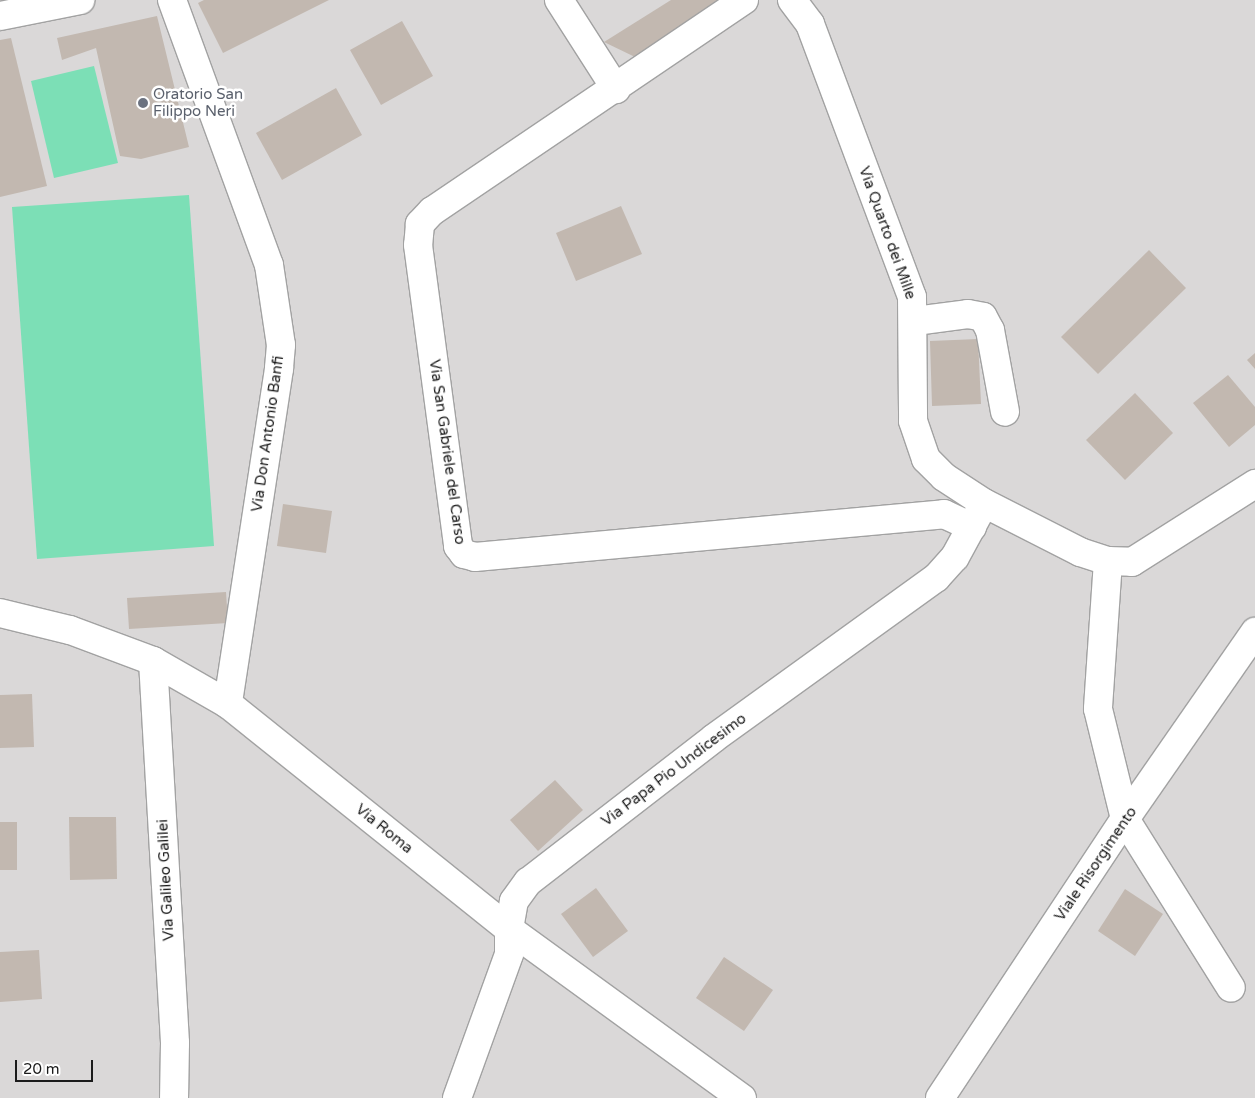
<!DOCTYPE html>
<style>
body{margin:0}
#map{position:relative;width:1255px;height:1098px;overflow:hidden;background:#ede9e1;font-family:"Varela Round",sans-serif}
div>[style]{position:absolute}
.residential>*{inset:0;background:#dad8d8}
.pitch>*{inset:0;background:#7cdfb6}
.building>*{inset:0;background:#c2b8b0}
.roads{filter:drop-shadow(1px 0 #a2a2a2) drop-shadow(-1px 0 #a2a2a2) drop-shadow(0 1px #a2a2a2) drop-shadow(0 -1px #a2a2a2)}
.minor>*{height:28px;margin:-14px;padding:0 14px;transform-origin:14px;border-radius:14px;background:#fff}
.dots>*{width:14px;height:14px;translate:-50% -50%;box-sizing:border-box;border:2px solid #fff;border-radius:50%}
span{translate:-50% -50%;white-space:nowrap;text-align:center;line-height:1.15;-webkit-text-stroke:5px #fff;paint-order:stroke}
.worship-label{font-size:15px;color:#5b616d}
.left{translate:0 -50%;text-align:left}
.street-label{font-size:15px;color:#1b1b1b}
.scale{position:absolute;left:15px;top:1060px;width:78px;height:22px;box-sizing:border-box;border:2px solid #1b1b1b;border-top:0;padding-left:6px;font-size:15px;line-height:18px;white-space:nowrap;color:#1b1b1b;-webkit-text-stroke:4px #fff;paint-order:stroke}
</style>
<div id="map">
<div class="residential">
<i style="clip-path:polygon(0 0,1255px 0,1255px 1098px,0 1098px)"></i>
</div>
<div class="pitch">
<i style="clip-path:polygon(94px 66px,118px 163px,54px 178px,31px 81px)"></i>
<i style="clip-path:polygon(189px 195px,214px 546px,37px 559px,12px 207px)"></i>
</div>
<div class="building">
<i style="clip-path:polygon(204px 0,329px 0,223px 53px,198px 3px)"></i>
<i style="clip-path:polygon(671px 0,721px 0,635px 57px,604px 42px)"></i>
<i style="clip-path:polygon(157px 16px,189px 147px,141px 159px,120px 156px,96px 48px,62px 60px,57px 38px)"></i>
<i style="clip-path:polygon(402px 21px,433px 76px,381px 105px,350px 50px)"></i>
<i style="clip-path:polygon(11px 38px,47px 186px,0 197px,0 40px)"></i>
<i style="clip-path:polygon(336px 88px,362px 135px,282px 180px,256px 133px)"></i>
<i style="clip-path:polygon(621px 206px,642px 254px,576px 281px,556px 233px)"></i>
<i style="clip-path:polygon(1149px 250px,1186px 288px,1098px 374px,1061px 337px)"></i>
<i style="clip-path:polygon(978px 339px,981px 404px,932px 406px,930px 341px)"></i>
<i style="clip-path:polygon(1255px 353px,1255px 369px,1247px 360px)"></i>
<i style="clip-path:polygon(1228px 375px,1255px 407px,1255px 425px,1229px 447px,1193px 403px)"></i>
<i style="clip-path:polygon(1135px 393px,1173px 433px,1125px 480px,1086px 440px)"></i>
<i style="clip-path:polygon(283px 504px,332px 511px,326px 553px,277px 546px)"></i>
<i style="clip-path:polygon(226px 592px,228px 623px,129px 629px,127px 598px)"></i>
<i style="clip-path:polygon(32px 694px,34px 747px,0 748px,0 695px)"></i>
<i style="clip-path:polygon(555px 780px,583px 810px,538px 851px,510px 820px)"></i>
<i style="clip-path:polygon(69px 817px,116px 817px,117px 879px,70px 880px)"></i>
<i style="clip-path:polygon(0 822px,17px 822px,17px 870px,0 870px)"></i>
<i style="clip-path:polygon(596px 888px,628px 931px,593px 957px,561px 914px)"></i>
<i style="clip-path:polygon(1125px 889px,1163px 914px,1135px 956px,1098px 931px)"></i>
<i style="clip-path:polygon(39px 950px,42px 999px,0 1002px,0 952px)"></i>
<i style="clip-path:polygon(724px 957px,773px 990px,744px 1031px,696px 998px)"></i>
</div>
<div class="roads">
<div class="minor">
<i style="left:172px;top:0;width:282px;rotate:69.9deg"></i>
<i style="left:269px;top:265px;width:81px;rotate:81.5deg"></i>
<i style="left:281px;top:345px;width:24px;rotate:95deg"></i>
<i style="left:279px;top:369px;width:339px;rotate:98.7deg"></i>
<i style="left:559px;top:0;width:106px;rotate:57.4deg"></i>
<i style="left:744px;top:0;width:377px;rotate:145.9deg"></i>
<i style="left:432px;top:211px;width:18px;rotate:133deg"></i>
<i style="left:420px;top:224px;width:21px;rotate:95deg"></i>
<i style="left:418px;top:245px;width:304px;rotate:82.4deg"></i>
<i style="left:458px;top:546px;width:10px;rotate:53deg"></i>
<i style="left:464px;top:554px;width:11px;rotate:15deg"></i>
<i style="left:475px;top:557px;width:471px;rotate:-5.2deg"></i>
<i style="left:944px;top:514px;width:31px;rotate:25deg"></i>
<i style="left:792px;top:0;width:30px;rotate:53deg"></i>
<i style="left:810px;top:24px;width:291px;rotate:69.5deg"></i>
<i style="left:912px;top:297px;width:124px;rotate:89.5deg"></i>
<i style="left:913px;top:421px;width:40px;rotate:71.1deg"></i>
<i style="left:926px;top:459px;width:25px;rotate:45deg"></i>
<i style="left:944px;top:477px;width:48px;rotate:33deg"></i>
<i style="left:984px;top:503px;width:108px;rotate:27deg"></i>
<i style="left:1080px;top:552px;width:29px;rotate:18deg"></i>
<i style="left:1108px;top:561px;width:24px;rotate:2deg"></i>
<i style="left:1132px;top:562px;width:146px;rotate:-32.4deg"></i>
<i style="left:0;top:16px;width:82px;rotate:-11.3deg"></i>
<i style="left:915px;top:321px;width:53px;rotate:-7.5deg"></i>
<i style="left:968px;top:314px;width:15px;rotate:11deg"></i>
<i style="left:983px;top:317px;width:15px;rotate:62deg"></i>
<i style="left:990px;top:330px;width:83px;rotate:79.6deg"></i>
<i style="left:1108px;top:561px;width:148px;rotate:93.9deg"></i>
<i style="left:1098px;top:709px;width:113px;rotate:76.2deg"></i>
<i style="left:1125px;top:819px;width:199px;rotate:57.9deg"></i>
<i style="left:0;top:613px;width:72px;rotate:13.7deg"></i>
<i style="left:70px;top:630px;width:89px;rotate:20.5deg"></i>
<i style="left:153px;top:661px;width:86px;rotate:29.8deg"></i>
<i style="left:228px;top:704px;width:360px;rotate:38.7deg"></i>
<i style="left:509px;top:929px;width:288px;rotate:36deg"></i>
<i style="left:153px;top:661px;width:383px;rotate:86.7deg"></i>
<i style="left:175px;top:1043px;width:55px;rotate:91deg"></i>
<i style="left:457px;top:1098px;width:153px;rotate:-70.1deg"></i>
<i style="left:509px;top:954px;width:25px;rotate:-90deg"></i>
<i style="left:509px;top:929px;width:28px;rotate:-80deg"></i>
<i style="left:514px;top:901px;width:24px;rotate:-54deg"></i>
<i style="left:528px;top:882px;width:235px;rotate:-37.7deg"></i>
<i style="left:714px;top:738px;width:274px;rotate:-35.8deg"></i>
<i style="left:936px;top:578px;width:28px;rotate:-48deg"></i>
<i style="left:955px;top:557px;width:52px;rotate:-61.5deg"></i>
<i style="left:940px;top:1098px;width:335px;rotate:-56.5deg"></i>
<i style="left:1125px;top:819px;width:228px;rotate:-55.2deg"></i>
</div>
</div>
<div class="dots">
<i style="left:143px;top:103px;background:#6b7280"></i>
</div>
<div class="worship-label">
<span class="left" style="left:153px;top:103px">Oratorio San<br>Filippo Neri</span>
</div>
<div class="street-label">
<span style="left:887px;top:233px;rotate:70deg">Via Quarto dei Mille</span>
<span style="left:268px;top:434px;rotate:-82deg">Via Don Antonio Banfi</span>
<span style="left:447px;top:452px;rotate:82deg">Via San Gabriele del Carso</span>
<span style="left:674px;top:770px;rotate:-37deg">Via Papa Pio Undicesimo</span>
<span style="left:384px;top:829px;rotate:39deg">Via Roma</span>
<span style="left:1096px;top:864px;rotate:-56deg">Viale Risorgimento</span>
<span style="left:166px;top:880px;rotate:-93deg">Via Galileo Galilei</span>
</div>
<div class="scale">20 m</div>
</div>
